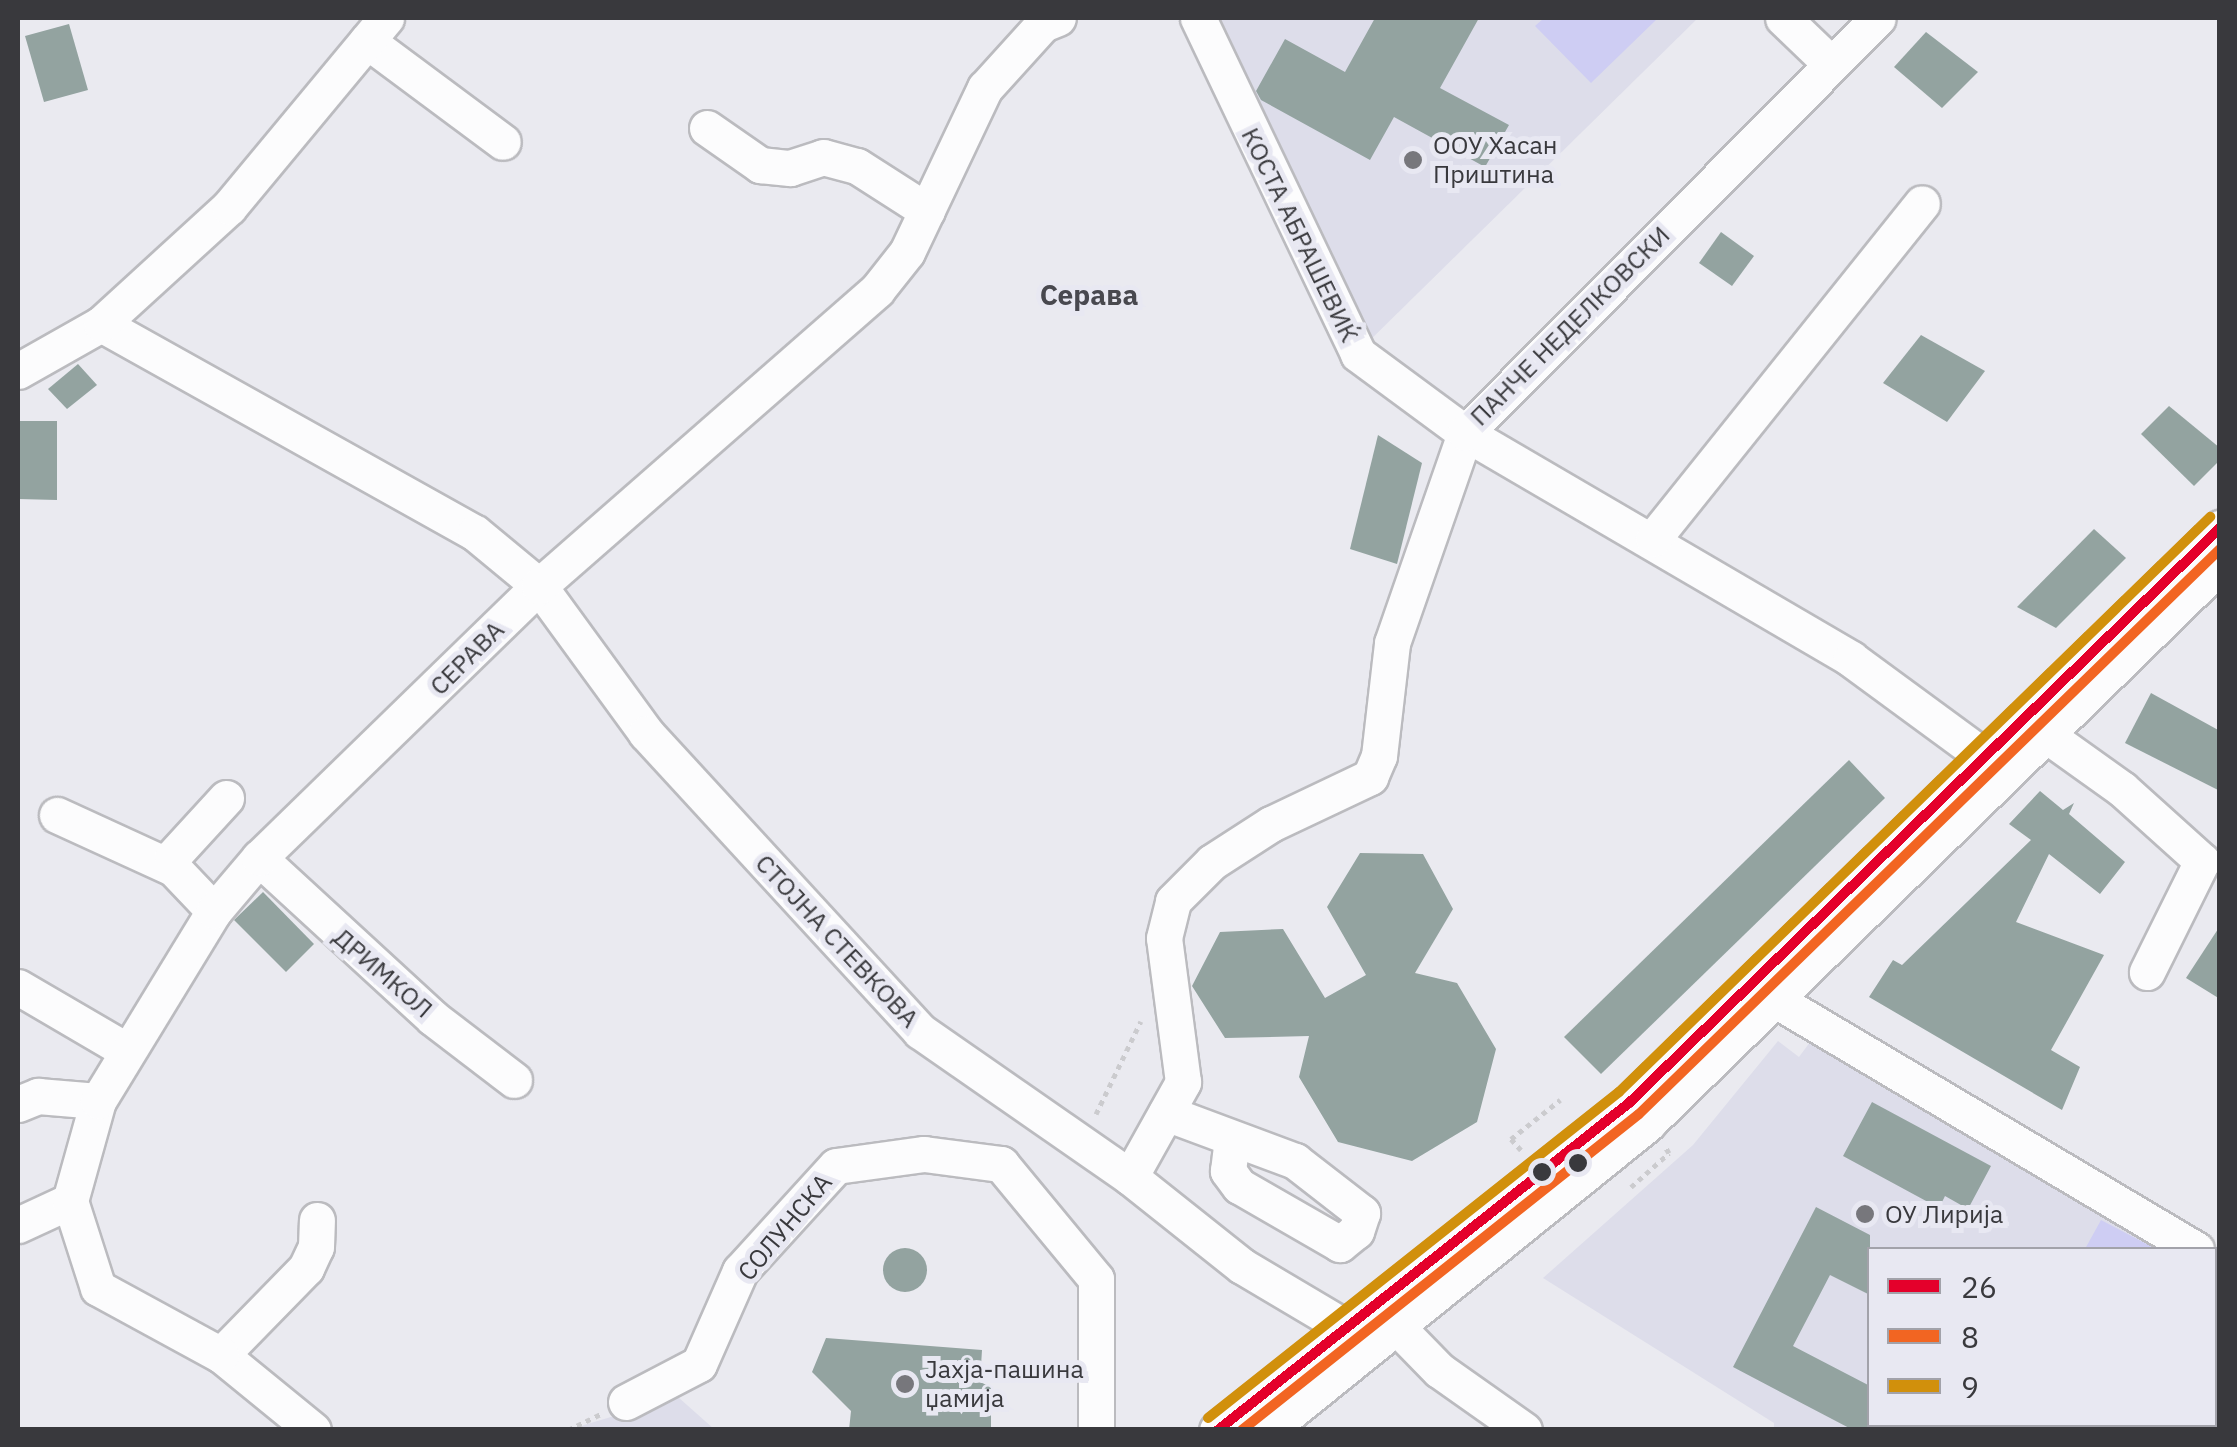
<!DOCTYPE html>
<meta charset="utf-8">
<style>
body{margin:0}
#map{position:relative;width:2237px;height:1447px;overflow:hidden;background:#eaeaf0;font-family:"IBM Plex Sans",sans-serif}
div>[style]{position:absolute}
.built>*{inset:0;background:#ddddea}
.green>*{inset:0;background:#cecdf3}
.building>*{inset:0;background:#93a3a0}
.round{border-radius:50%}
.path>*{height:5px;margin-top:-2.5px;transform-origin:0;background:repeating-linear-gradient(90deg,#cbcbce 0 5px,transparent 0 10px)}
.roads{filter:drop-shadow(2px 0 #bbbbbf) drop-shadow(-2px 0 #bbbbbf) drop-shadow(0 2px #bbbbbf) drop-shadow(0 -2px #bbbbbf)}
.minor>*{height:35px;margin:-17.5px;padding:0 17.5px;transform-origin:17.5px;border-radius:17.5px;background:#fcfcfd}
.bus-1>*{height:10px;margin:-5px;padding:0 5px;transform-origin:5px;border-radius:5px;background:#e4002b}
.bus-2>*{height:10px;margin:-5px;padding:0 5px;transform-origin:5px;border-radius:5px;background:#f26522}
.bus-3>*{height:10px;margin:-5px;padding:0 5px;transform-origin:5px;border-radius:5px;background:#d1900c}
.dots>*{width:28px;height:28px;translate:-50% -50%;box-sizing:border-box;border:5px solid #e8e8f2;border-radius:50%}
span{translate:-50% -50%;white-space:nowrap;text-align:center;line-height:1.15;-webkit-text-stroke:10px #e8e8f2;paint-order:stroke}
.poi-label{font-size:25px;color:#39393d}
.left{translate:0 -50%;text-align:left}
.street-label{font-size:25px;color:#39393d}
.neighbourhood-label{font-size:28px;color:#48484f;font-weight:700}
.frame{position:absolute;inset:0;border:20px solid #39393d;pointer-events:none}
.legend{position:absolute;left:1867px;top:1247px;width:350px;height:180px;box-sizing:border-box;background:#e8e8f2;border:2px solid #a2a2aa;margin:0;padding:12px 18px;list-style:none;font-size:30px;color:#39393d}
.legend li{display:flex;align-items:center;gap:20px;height:50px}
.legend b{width:50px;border:2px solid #a2a2aa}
</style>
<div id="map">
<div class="built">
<i style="clip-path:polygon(1212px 18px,1698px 18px,1361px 349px)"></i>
<i style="clip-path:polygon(1816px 1034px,2174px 1249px,1870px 1250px,1870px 1424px,2199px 1425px,2197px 1430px,1774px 1429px,1774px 1423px,1543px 1278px,1693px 1145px,1778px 1041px,1799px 1057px)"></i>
<i style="clip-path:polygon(678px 1397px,714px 1429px,574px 1430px,584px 1425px)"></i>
</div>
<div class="green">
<i style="clip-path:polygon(1544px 18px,1658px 18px,1591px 83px,1535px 26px)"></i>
<i style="clip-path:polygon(2101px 1220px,2156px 1249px,2085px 1249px)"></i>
</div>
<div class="building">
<i style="clip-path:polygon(1375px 18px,1479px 18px,1440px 88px,1509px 125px,1485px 167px,1394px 117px,1370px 160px,1261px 100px,1256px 91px,1285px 39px,1345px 72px)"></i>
<i style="clip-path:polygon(69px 24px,88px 90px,44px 102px,25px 36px)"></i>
<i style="clip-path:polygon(1926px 32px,1978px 72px,1942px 108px,1894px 67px)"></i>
<i style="clip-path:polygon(1721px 232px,1754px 256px,1732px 286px,1699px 263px)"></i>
<i style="clip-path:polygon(1921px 335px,1985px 371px,1947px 422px,1883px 383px)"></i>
<i style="clip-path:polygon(78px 364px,97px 385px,67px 409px,48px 389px)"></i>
<i style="clip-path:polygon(2169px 406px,2220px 448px,2220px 460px,2194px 486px,2141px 434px)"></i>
<i style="clip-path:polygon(18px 421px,57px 421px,57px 500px,18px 499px)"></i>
<i style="clip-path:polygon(1378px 435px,1422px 463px,1397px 564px,1350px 549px)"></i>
<i style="clip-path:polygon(2094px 529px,2126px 558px,2056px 628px,2017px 607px)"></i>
<i style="clip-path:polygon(2151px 693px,2220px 731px,2220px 791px,2125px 743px)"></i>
<i style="clip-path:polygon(1849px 760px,1885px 798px,1601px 1074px,1564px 1037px)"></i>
<i style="clip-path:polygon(2040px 791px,2063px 810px,2074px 803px,2069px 814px,2125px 862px,2100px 894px,2049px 854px,2016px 922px,2104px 955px,2051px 1050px,2080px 1067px,2062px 1110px,1869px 997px,1893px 960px,1902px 965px,2031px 840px,2009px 824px)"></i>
<i style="clip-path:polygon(1360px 853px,1423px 854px,1453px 909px,1415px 973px,1457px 983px,1496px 1049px,1477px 1122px,1412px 1161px,1338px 1142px,1299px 1077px,1309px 1036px,1225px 1038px,1192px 986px,1220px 932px,1283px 929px,1325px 998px,1366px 975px,1327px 907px)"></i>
<i style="clip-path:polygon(263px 892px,314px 944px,286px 972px,234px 920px)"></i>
<i style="clip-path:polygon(2220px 926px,2220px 999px,2186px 978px)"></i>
<i style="clip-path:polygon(1872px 1102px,1991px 1166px,1968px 1209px,1945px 1196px,1939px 1208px,1843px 1156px)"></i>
<i style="clip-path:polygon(1816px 1207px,1870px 1235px,1870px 1295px,1830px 1275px,1793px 1346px,1870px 1386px,1870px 1430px,1853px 1430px,1733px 1367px)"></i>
<i class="round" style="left:883px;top:1248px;width:44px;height:44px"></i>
<i style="clip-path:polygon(826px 1338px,982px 1350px,980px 1382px,991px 1387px,991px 1430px,849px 1430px,851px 1411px,812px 1372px)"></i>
</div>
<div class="path">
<i style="left:1096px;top:1114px;width:103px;rotate:-64.2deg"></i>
<i style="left:1521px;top:1150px;width:15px;rotate:-132deg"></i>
<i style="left:1511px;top:1139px;width:63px;rotate:-38.5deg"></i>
<i style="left:1631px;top:1187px;width:51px;rotate:-41.8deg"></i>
<i style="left:1669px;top:1153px;width:6px;rotate:-121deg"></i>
<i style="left:568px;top:1430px;width:37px;rotate:-26deg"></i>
</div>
<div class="roads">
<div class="minor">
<i style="left:1198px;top:18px;width:372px;rotate:64.5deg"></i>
<i style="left:1358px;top:354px;width:133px;rotate:36.4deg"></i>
<i style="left:1465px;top:433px;width:447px;rotate:30.3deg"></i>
<i style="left:1851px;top:659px;width:186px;rotate:36.3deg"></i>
<i style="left:1783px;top:18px;width:65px;rotate:43.8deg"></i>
<i style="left:367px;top:41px;width:169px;rotate:36.6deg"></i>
<i style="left:707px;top:128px;width:65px;rotate:34.9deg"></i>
<i style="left:760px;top:165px;width:30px;rotate:6deg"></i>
<i style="left:790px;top:168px;width:35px;rotate:-18deg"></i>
<i style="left:823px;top:157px;width:35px;rotate:15deg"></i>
<i style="left:857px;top:166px;width:83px;rotate:32.7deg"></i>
<i style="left:101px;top:324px;width:428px;rotate:29.2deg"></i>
<i style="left:475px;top:533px;width:83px;rotate:39.6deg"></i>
<i style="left:539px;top:586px;width:182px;rotate:53.9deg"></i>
<i style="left:646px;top:733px;width:405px;rotate:47.4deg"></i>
<i style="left:920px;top:1031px;width:256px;rotate:34.8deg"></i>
<i style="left:1130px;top:1177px;width:143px;rotate:38.5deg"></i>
<i style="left:1242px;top:1266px;width:123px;rotate:30.7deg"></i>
<i style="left:18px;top:371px;width:95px;rotate:-29.5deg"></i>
<i style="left:101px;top:324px;width:173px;rotate:-42.4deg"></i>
<i style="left:229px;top:207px;width:246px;rotate:-50.3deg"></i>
<i style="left:1653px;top:539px;width:430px;rotate:-51.3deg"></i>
<i style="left:2045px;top:734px;width:95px;rotate:35.5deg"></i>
<i style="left:2122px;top:789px;width:108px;rotate:42deg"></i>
<i style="left:2202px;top:861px;width:124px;rotate:116.4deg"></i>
<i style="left:57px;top:815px;width:128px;rotate:24.6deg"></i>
<i style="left:259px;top:858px;width:236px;rotate:42.6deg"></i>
<i style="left:433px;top:1018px;width:102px;rotate:37.4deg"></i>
<i style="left:214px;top:911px;width:59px;rotate:-133.6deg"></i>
<i style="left:173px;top:868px;width:11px;rotate:-95deg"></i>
<i style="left:172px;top:857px;width:80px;rotate:-47.5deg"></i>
<i style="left:18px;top:987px;width:125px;rotate:30.3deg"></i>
<i style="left:1774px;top:999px;width:491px;rotate:30.7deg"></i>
<i style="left:18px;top:1104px;width:22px;rotate:-22deg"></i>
<i style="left:38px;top:1096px;width:60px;rotate:4.8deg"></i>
<i style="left:1166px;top:1113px;width:138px;rotate:20.4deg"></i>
<i style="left:1295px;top:1161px;width:85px;rotate:37.8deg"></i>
<i style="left:1362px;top:1213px;width:19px;rotate:108deg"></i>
<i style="left:1356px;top:1231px;width:21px;rotate:141deg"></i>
<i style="left:1340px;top:1244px;width:116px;rotate:-150.1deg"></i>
<i style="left:1239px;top:1186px;width:19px;rotate:-126deg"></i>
<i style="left:1228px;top:1171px;width:32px;rotate:-83deg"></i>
<i style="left:1130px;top:1177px;width:109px;rotate:-60.8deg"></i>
<i style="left:1183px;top:1082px;width:145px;rotate:-97.5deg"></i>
<i style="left:1164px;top:938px;width:38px;rotate:-76deg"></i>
<i style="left:1173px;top:901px;width:55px;rotate:-45deg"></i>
<i style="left:1212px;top:862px;width:70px;rotate:-32.8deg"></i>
<i style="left:1271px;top:824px;width:110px;rotate:-25.4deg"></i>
<i style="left:1370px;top:777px;width:23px;rotate:-67deg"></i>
<i style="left:1379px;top:756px;width:114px;rotate:-83.4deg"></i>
<i style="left:1392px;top:643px;width:222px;rotate:-70.8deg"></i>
<i style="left:1465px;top:433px;width:585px;rotate:-45.14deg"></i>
<i style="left:18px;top:1225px;width:57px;rotate:-24.8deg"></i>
<i style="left:1398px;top:1328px;width:59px;rotate:45.7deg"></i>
<i style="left:1439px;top:1370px;width:104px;rotate:35.2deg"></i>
<i style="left:221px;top:1355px;width:122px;rotate:-45.7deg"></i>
<i style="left:306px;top:1268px;width:23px;rotate:-65deg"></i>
<i style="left:316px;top:1247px;width:27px;rotate:-88deg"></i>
<i style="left:626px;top:1402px;width:82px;rotate:-27.5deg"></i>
<i style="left:699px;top:1364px;width:102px;rotate:-66.2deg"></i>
<i style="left:740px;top:1271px;width:142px;rotate:-47.6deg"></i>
<i style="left:836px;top:1166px;width:89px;rotate:-7.8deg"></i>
<i style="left:924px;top:1154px;width:78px;rotate:7.4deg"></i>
<i style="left:1001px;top:1164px;width:149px;rotate:50.4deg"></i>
<i style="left:1096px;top:1279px;width:151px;rotate:90deg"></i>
<i style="left:2214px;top:1412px;width:10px;rotate:-53deg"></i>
<i style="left:313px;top:1430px;width:119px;rotate:-140.8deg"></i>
<i style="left:221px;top:1355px;width:140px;rotate:-151.4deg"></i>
<i style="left:98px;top:1288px;width:91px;rotate:-107.8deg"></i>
<i style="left:70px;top:1201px;width:104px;rotate:-74.4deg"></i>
<i style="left:98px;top:1101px;width:223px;rotate:-58.6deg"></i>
<i style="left:214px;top:911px;width:70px;rotate:-49.7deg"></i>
<i style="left:259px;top:858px;width:390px;rotate:-44.2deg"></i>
<i style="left:539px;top:586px;width:449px;rotate:-41.2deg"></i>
<i style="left:877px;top:290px;width:48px;rotate:-51.7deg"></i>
<i style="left:907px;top:252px;width:182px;rotate:-64.6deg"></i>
<i style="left:985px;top:88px;width:86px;rotate:-47.8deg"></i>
<i style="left:1043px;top:24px;width:16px;rotate:-22deg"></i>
<i style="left:1217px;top:1430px;width:526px;rotate:-38.44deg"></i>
<i style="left:1629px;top:1103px;width:825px;rotate:-44.21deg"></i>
<i style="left:1268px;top:1430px;width:489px;rotate:-38.9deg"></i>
<i style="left:1648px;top:1123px;width:799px;rotate:-44.29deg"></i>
</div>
</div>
<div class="bus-1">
<i style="left:1218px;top:1430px;width:525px;rotate:-38.51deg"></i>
<i style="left:1629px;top:1103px;width:825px;rotate:-44.21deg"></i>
</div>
<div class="bus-2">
<i style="left:1242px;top:1430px;width:507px;rotate:-38.52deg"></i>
<i style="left:1639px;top:1114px;width:810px;rotate:-44.2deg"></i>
</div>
<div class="bus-3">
<i style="left:1208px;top:1418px;width:525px;rotate:-38.42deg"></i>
<i style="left:1619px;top:1092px;width:825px;rotate:-44.21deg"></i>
</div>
<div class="dots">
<i style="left:1413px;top:160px;background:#77777c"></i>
<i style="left:1578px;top:1163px;background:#39393d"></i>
<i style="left:1542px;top:1172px;background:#39393d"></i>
<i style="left:1865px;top:1214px;background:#77777c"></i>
<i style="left:905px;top:1384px;background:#77777c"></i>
</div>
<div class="poi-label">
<span class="left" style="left:1433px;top:160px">ООУ Хасан<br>Приштина</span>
<span class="left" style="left:1885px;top:1214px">ОУ Лирија</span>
<span class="left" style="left:925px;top:1384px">Јахја-пашина<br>џамија</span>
</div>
<div class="street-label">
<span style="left:1300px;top:235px;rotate:64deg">КОСТА АБРАШЕВИЌ</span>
<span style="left:1570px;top:326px;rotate:-45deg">ПАНЧЕ НЕДЕЛКОВСКИ</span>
<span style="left:467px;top:658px;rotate:-45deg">СЕРАВА</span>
<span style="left:837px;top:941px;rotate:47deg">СТОЈНА СТЕВКОВА</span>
<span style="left:383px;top:973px;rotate:41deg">ДРИМКОЛ</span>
<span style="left:785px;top:1227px;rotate:-50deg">СОЛУНСКА</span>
</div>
<div class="neighbourhood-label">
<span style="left:1089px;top:295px">Серава</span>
</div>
<div class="frame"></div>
<ul class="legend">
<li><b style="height:12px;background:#e4002b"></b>26</li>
<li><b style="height:12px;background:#f26522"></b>8</li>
<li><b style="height:12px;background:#d1900c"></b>9</li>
</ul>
</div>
